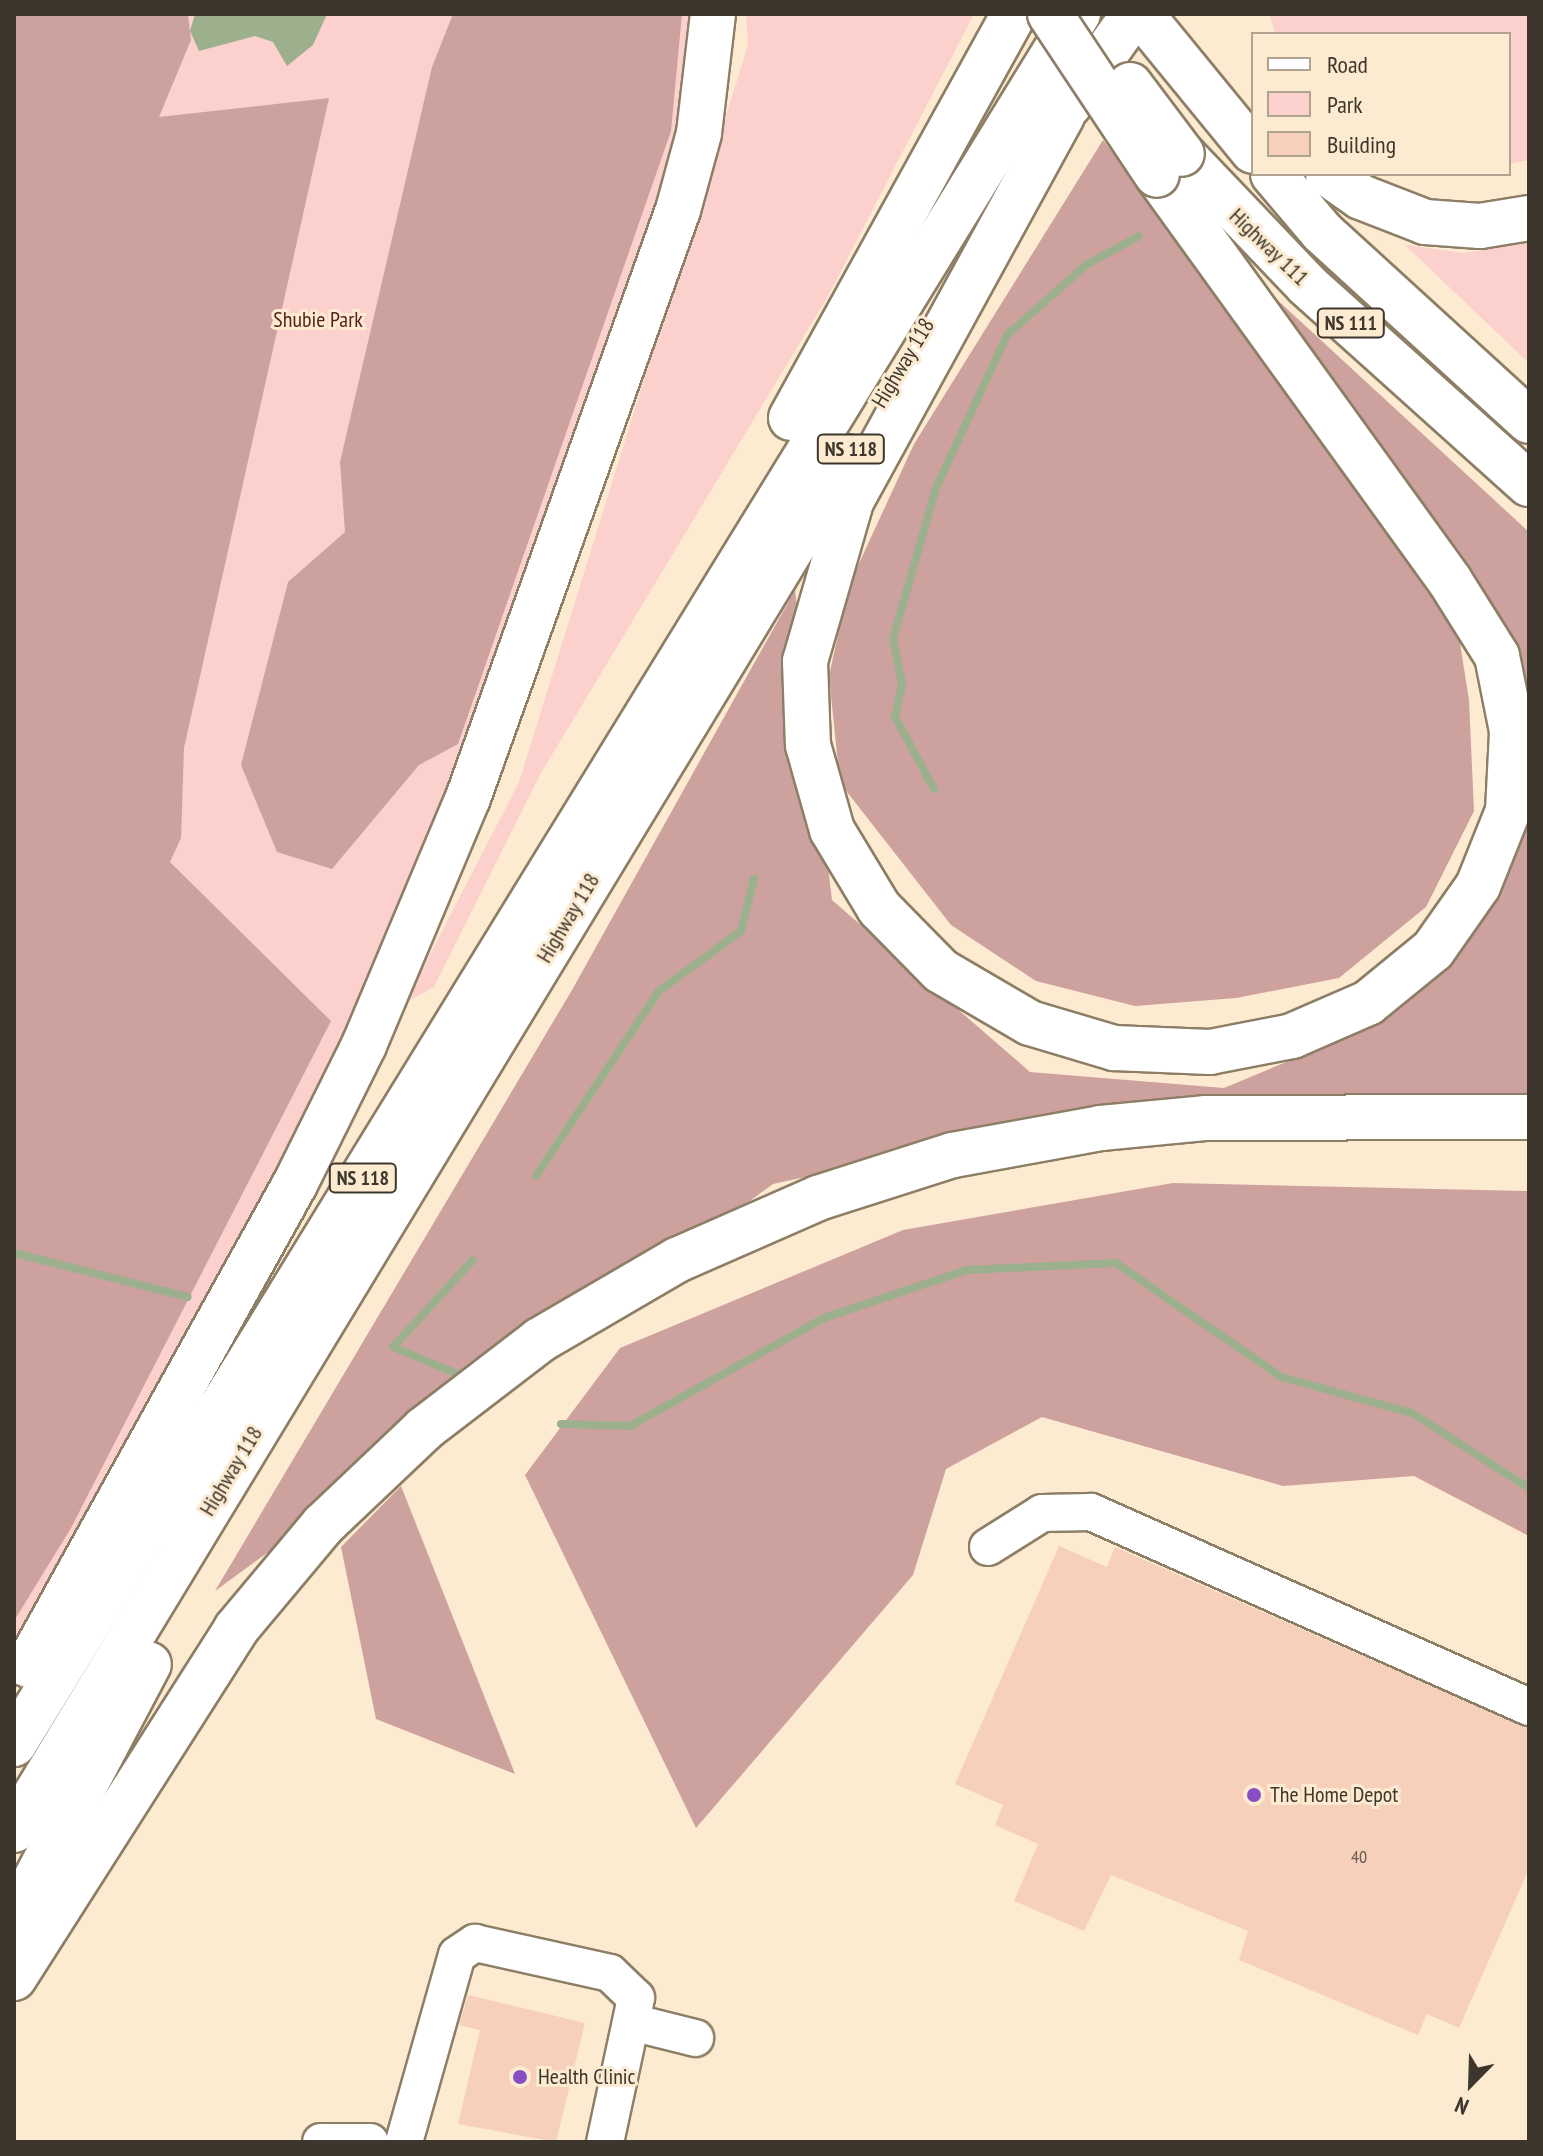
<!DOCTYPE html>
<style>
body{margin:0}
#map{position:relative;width:1543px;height:2156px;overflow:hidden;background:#fcebd1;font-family:"PT Sans Narrow",sans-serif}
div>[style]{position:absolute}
.green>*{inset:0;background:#fbd0cd}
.forest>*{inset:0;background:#cda19e}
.water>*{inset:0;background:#9cb08e}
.stream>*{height:8px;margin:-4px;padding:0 4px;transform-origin:4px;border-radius:4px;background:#9cb08e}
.building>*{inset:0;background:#f6d0bb}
.roads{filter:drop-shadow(2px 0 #8d7e66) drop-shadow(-2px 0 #8d7e66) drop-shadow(0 2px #8d7e66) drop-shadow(0 -2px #8d7e66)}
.minor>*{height:36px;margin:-18px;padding:0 18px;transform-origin:18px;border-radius:18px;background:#fff}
.highway>*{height:44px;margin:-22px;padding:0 22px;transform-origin:22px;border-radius:22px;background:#fff}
.bridges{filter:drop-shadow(2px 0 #8d7e66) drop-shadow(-2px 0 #8d7e66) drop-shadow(0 2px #8d7e66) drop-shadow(0 -2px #8d7e66)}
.highway-bridge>*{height:44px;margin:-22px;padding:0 22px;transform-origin:22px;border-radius:22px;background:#fff}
.dots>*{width:22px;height:22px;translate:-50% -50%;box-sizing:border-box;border:4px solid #fcebd1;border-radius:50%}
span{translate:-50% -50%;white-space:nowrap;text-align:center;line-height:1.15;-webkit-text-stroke:6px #fcebd1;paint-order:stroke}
.number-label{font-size:18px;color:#6b5c50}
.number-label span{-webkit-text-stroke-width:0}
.shield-label span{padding:2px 6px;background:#fcebd1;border:2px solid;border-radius:6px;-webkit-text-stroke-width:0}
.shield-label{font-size:20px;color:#3d362c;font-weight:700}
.street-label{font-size:22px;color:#3d362c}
.park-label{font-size:22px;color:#551e1d}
.poi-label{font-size:22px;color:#3d362c}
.left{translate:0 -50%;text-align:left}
.frame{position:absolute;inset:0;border:16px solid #3d362c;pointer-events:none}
.legend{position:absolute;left:1251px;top:32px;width:260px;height:144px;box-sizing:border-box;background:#fcebd1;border:2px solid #b0a38f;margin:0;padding:10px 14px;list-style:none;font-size:24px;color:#3d362c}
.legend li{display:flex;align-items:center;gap:16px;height:40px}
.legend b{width:40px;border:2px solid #b0a38f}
.north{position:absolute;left:1431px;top:2044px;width:80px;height:80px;-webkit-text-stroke:6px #fcebd1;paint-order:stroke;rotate:203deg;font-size:22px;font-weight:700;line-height:32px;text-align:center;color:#3d362c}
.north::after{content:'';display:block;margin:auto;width:28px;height:36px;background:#3d362c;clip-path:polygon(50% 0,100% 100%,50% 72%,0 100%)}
</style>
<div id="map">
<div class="green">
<i style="clip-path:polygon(14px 14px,693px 14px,710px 57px,428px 912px,14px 1655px)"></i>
<i style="clip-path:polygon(746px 14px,974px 14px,828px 296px,541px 773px,434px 987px,405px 1003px,519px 782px,748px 45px)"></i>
<i style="clip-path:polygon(1269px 14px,1529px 14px,1529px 160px,1509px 164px,1509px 34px,1276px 34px)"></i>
<i style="clip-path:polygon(1529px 243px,1529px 363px,1405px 245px,1464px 253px)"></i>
</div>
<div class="forest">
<i style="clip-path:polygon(14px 14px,188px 14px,191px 40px,159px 117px,329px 98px,184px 748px,181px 838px,170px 862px,331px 1021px,71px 1528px,14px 1621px)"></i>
<i style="clip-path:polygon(453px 14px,682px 14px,671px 131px,458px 744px,419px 765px,332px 869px,277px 852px,241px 765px,288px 582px,345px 532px,340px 462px,432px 67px)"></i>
<i style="clip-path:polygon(1103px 140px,1453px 599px,1469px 700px,1474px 811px,1426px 907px,1339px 978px,1236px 998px,1135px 1006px,1036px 981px,951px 925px,840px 783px,829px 676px,849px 585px,914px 444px)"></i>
<i style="clip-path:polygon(1261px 285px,1529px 532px,1529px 1099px,1134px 1106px,773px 1184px,215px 1591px,572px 990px,795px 590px,832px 900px,1030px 1072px,1224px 1088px,1303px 1055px,1360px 1017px,1517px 828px,1488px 613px)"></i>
<i style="clip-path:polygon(1173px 1183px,1529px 1191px,1529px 1536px,1414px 1476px,1283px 1486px,1042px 1417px,946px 1469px,913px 1575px,696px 1828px,525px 1475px,620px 1348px,903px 1230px)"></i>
<i style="clip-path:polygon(401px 1486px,515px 1774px,376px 1719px,341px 1547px)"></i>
</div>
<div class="water">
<i style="clip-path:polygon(195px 14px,327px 14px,313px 45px,287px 66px,273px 42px,255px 36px,199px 51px,190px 31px)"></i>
</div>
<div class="stream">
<i style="left:934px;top:789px;width:82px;rotate:-118.4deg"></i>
<i style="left:895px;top:717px;width:34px;rotate:-78deg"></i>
<i style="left:902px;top:684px;width:46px;rotate:-101.3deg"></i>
<i style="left:893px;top:639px;width:157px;rotate:-74.1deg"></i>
<i style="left:936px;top:488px;width:169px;rotate:-65.1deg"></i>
<i style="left:1007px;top:335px;width:106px;rotate:-41.5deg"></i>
<i style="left:1086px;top:265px;width:60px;rotate:-28.7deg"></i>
<i style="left:536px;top:1176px;width:222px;rotate:-56.4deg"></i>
<i style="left:659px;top:991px;width:102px;rotate:-36.2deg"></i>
<i style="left:741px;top:931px;width:54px;rotate:-76deg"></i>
<i style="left:14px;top:1253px;width:179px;rotate:14.2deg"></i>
<i style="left:460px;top:1375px;width:73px;rotate:-157.3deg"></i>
<i style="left:393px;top:1347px;width:118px;rotate:-47.4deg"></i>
<i style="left:561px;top:1424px;width:69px;rotate:1.7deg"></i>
<i style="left:630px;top:1426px;width:222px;rotate:-29.1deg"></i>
<i style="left:824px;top:1318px;width:151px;rotate:-18.6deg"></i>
<i style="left:967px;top:1270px;width:149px;rotate:-2.7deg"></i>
<i style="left:1116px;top:1263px;width:201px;rotate:34.6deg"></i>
<i style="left:1281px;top:1377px;width:136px;rotate:15.4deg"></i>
<i style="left:1412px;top:1413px;width:139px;rotate:32.7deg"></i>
</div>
<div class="building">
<i style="clip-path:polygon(1059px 1546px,1107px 1567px,1115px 1547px,1529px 1729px,1529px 1869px,1459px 2028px,1427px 2014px,1418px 2035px,1239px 1960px,1248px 1931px,1111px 1875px,1084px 1931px,1014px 1901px,1038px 1844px,995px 1825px,1003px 1805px,955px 1784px)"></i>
<i style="clip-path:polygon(468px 1995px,585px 2023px,556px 2142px,458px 2124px,480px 2030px,459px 2025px)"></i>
</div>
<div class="roads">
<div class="minor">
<i style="left:988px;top:1547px;width:64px;rotate:-32.2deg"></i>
<i style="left:1042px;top:1513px;width:49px;rotate:-1.2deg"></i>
<i style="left:1091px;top:1512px;width:479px;rotate:24deg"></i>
<i style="left:635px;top:2023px;width:62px;rotate:14deg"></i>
<i style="left:321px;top:2142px;width:49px"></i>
<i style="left:404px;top:2142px;width:194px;rotate:-74.2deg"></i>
<i style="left:457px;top:1955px;width:22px;rotate:-34deg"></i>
<i style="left:475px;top:1943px;width:138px;rotate:12.5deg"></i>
<i style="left:610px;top:1973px;width:36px;rotate:44deg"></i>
<i style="left:636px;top:1998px;width:147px;rotate:102.1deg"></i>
</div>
<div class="highway">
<i style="left:1141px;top:14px;width:177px;rotate:50.7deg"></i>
<i style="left:1069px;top:105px;width:112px;rotate:-54.5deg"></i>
<i style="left:1062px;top:116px;width:440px;rotate:118.7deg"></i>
<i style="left:851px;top:502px;width:166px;rotate:106.1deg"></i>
<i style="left:805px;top:661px;width:84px;rotate:88deg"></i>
<i style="left:808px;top:745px;width:88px;rotate:74.2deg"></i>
<i style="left:832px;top:830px;width:91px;rotate:58.9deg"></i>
<i style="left:879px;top:908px;width:88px;rotate:45.5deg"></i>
<i style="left:941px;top:971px;width:103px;rotate:30.3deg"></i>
<i style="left:1030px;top:1023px;width:88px;rotate:16.6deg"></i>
<i style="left:1114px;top:1048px;width:96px;rotate:2.4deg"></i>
<i style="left:1210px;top:1052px;width:84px;rotate:-11deg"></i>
<i style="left:1292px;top:1036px;width:83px;rotate:-23.5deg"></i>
<i style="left:1368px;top:1003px;width:84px;rotate:-39.2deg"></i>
<i style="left:1433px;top:950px;width:78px;rotate:-54.9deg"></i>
<i style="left:1478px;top:886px;width:81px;rotate:-68.2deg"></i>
<i style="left:1508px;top:811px;width:80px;rotate:-87.1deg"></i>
<i style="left:1512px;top:731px;width:76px;rotate:-101.3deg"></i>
<i style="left:1497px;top:656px;width:89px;rotate:-122.1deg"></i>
<i style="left:1450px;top:581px;width:501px;rotate:-125.82deg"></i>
<i style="left:1182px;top:154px;width:181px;rotate:46.3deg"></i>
<i style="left:1307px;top:285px;width:298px;rotate:41.9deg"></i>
<i style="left:1273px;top:174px;width:76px;rotate:49.8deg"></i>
<i style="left:1322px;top:232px;width:280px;rotate:42.4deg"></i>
<i style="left:1328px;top:174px;width:40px;rotate:34.9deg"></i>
<i style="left:1361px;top:197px;width:69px;rotate:21.3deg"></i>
<i style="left:1425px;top:222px;width:55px;rotate:4.2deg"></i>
<i style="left:1480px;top:226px;width:50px;rotate:-9.3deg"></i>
<i style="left:791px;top:418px;width:461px;rotate:-61.1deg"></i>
<i style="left:28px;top:1665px;width:550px;rotate:-60.97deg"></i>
<i style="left:295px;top:1184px;width:155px;rotate:-63.6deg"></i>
<i style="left:364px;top:1045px;width:268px;rotate:-67.2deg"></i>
<i style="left:468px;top:798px;width:624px;rotate:-70.35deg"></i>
<i style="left:678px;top:210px;width:80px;rotate:-74.7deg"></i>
<i style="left:699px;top:133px;width:120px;rotate:-83.3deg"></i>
<i style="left:14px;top:1744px;width:2031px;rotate:-58.41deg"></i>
<i style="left:14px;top:1830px;width:1606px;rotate:-58.75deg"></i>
<i style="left:14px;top:1920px;width:289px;rotate:-62.2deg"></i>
<i style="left:14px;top:1978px;width:414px;rotate:-57.5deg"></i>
<i style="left:236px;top:1629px;width:136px;rotate:-50.1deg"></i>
<i style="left:323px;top:1525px;width:139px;rotate:-43.5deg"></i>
<i style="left:424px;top:1429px;width:146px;rotate:-37.5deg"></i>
<i style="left:540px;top:1340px;width:159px;rotate:-30.3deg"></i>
<i style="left:677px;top:1260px;width:154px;rotate:-23.7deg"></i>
<i style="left:818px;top:1198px;width:142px;rotate:-17.7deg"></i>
<i style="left:953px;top:1155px;width:150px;rotate:-10.3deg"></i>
<i style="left:1101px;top:1128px;width:104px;rotate:-5.5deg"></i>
<i style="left:1205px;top:1118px;width:324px;rotate:-0.2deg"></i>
</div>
</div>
<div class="bridges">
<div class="highway-bridge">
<i style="left:1050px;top:14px;width:193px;rotate:56.4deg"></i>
<i style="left:1130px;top:85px;width:86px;rotate:53deg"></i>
</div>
</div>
<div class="dots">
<i style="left:1254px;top:1795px;background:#874fc6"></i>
<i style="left:520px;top:2077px;background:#874fc6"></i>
</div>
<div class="number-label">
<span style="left:1359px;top:1857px">40</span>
</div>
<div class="shield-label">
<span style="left:1351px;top:323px">NS 111</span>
<span style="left:851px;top:449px">NS 118</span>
<span style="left:363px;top:1178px">NS 118</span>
</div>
<div class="street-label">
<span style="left:1269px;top:247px;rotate:44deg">Highway 111</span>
<span style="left:903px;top:363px;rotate:-59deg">Highway 118</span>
<span style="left:568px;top:918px;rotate:-59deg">Highway 118</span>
<span style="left:231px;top:1471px;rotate:-59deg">Highway 118</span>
</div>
<div class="park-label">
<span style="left:318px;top:320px">Shubie Park</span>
</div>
<div class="poi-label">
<span class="left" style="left:1270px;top:1795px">The Home Depot</span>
<span class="left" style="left:538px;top:2077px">Health Clinic</span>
</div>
<div class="frame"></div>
<ul class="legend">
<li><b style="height:10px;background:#fff"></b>Road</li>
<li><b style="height:22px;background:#fbd0cd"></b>Park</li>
<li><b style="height:22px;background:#f6d0bb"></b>Building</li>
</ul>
<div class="north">N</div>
</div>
